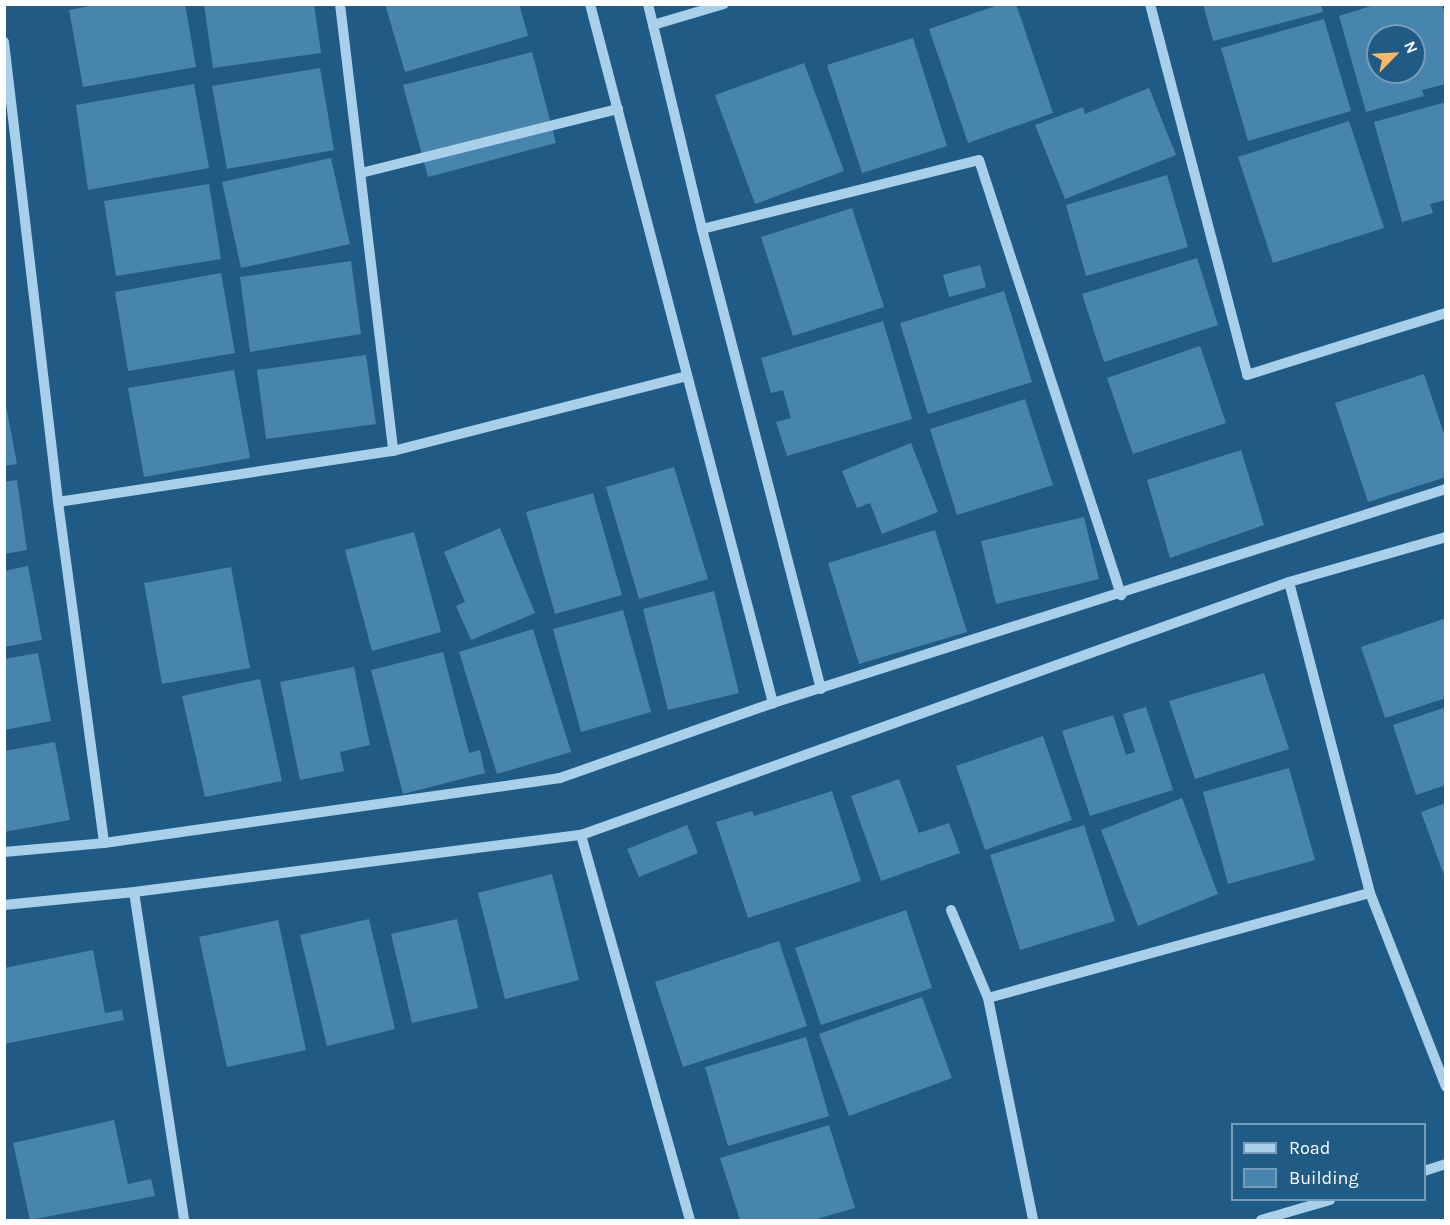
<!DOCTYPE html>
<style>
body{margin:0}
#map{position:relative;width:1450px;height:1225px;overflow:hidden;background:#1f5b85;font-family:Karla,sans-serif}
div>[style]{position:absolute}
.building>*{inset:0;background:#4885ae}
.minor>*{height:10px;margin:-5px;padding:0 5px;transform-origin:5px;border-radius:5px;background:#a8d0ea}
span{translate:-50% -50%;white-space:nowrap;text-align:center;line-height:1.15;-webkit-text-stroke:4.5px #1f5b85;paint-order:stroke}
.frame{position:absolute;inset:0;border:6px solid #fff;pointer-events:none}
.legend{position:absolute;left:1231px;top:1123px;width:195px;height:78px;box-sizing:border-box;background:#1f5b85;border:2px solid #799db6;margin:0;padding:8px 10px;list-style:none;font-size:18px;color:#fff}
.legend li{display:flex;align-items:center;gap:12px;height:30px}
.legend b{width:30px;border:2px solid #799db6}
.north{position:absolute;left:1366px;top:24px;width:60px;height:60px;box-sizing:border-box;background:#1f5b85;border:2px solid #799db6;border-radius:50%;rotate:66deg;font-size:16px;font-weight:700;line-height:24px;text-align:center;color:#fff}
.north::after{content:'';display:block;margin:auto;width:21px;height:27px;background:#f8b867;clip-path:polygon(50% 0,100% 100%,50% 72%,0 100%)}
</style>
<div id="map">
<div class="building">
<i style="clip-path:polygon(100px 4px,185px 4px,196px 67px,83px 87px,69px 10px)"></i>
<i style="clip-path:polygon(204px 4px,314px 4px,321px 53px,213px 68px)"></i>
<i style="clip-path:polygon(385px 4px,519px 4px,528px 36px,405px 72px)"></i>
<i style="clip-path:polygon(1001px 4px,1016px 4px,1053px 113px,968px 143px,929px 29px)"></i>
<i style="clip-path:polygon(1203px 4px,1321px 4px,1323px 12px,1213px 41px)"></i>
<i style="clip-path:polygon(evenodd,1377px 4px,1442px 4px,1446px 18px,1446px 84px,1422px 90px,1424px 96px,1366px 112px,1339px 16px,1377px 4px,1378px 36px,1414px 36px,1414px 72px,1378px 72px,1378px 36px)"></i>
<i style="clip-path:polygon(1324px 19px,1351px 111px,1248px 141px,1221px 48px)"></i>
<i style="clip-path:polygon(913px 38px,947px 146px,862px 173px,827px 65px)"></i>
<i style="clip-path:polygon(532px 52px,556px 143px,428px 177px,403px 85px)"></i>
<i style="clip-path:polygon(804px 63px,844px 171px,755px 204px,715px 95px)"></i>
<i style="clip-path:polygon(320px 68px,334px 150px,227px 169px,212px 86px)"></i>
<i style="clip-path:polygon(194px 84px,209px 168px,88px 190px,76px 105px)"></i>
<i style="clip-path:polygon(1149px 88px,1176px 155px,1065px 199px,1035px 125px,1083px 107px,1085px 114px)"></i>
<i style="clip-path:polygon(1446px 102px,1446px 200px,1430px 204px,1433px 213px,1402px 222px,1374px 122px)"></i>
<i style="clip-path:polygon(1349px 121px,1384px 228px,1273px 263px,1238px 157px)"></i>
<i style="clip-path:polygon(331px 158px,350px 244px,241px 268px,222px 182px)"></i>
<i style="clip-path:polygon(1167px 175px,1188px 247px,1086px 276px,1066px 205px)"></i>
<i style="clip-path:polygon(209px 184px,221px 259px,116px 276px,104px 201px)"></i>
<i style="clip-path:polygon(852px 208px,884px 307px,793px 336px,761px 237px)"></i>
<i style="clip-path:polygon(1197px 258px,1218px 325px,1104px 362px,1082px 294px)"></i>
<i style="clip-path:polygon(351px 261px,361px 334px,250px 352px,240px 277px)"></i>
<i style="clip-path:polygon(980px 265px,986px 287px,949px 297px,943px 275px)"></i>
<i style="clip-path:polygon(221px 273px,235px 353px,128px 371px,115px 292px)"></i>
<i style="clip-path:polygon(1004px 291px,1032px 382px,928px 414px,900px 323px)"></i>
<i style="clip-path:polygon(883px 321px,912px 419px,787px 456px,776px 422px,791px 418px,783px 390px,771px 393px,761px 358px)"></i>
<i style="clip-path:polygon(1200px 346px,1226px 423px,1133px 454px,1107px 378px)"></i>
<i style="clip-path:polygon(366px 355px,376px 424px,266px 439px,257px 370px)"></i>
<i style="clip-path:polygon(234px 370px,250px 458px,144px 477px,128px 388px)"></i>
<i style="clip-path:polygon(1424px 374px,1446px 440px,1446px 477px,1368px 502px,1335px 403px)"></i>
<i style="clip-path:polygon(4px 395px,17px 464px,4px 466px)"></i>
<i style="clip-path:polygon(1025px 399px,1053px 485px,957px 515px,930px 429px)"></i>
<i style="clip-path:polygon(911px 443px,938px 512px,882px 534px,870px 503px,857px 508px,842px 471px)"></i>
<i style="clip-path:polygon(1241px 450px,1264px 525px,1170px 558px,1147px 480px)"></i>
<i style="clip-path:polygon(674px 467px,708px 579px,639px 599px,606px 487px)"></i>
<i style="clip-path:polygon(17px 480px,27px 550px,4px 554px,4px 482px)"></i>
<i style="clip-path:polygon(593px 493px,622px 595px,555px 614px,526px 512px)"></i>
<i style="clip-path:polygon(1084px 517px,1099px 579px,996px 604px,981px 541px)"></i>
<i style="clip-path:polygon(500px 528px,535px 613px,471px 640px,456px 606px,465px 602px,444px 552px)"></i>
<i style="clip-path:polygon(935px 530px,967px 632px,859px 664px,828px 563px)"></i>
<i style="clip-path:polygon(414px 532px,441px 632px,372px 651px,345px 550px)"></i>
<i style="clip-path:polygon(28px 566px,42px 640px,4px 647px,4px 571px)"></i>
<i style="clip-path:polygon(231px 567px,250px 668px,162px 684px,144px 583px)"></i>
<i style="clip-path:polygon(714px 591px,739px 693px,668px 710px,643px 609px)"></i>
<i style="clip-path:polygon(623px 610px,651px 712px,581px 732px,553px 629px)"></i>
<i style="clip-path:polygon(1446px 618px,1446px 698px,1385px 718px,1361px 647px)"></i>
<i style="clip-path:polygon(533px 629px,571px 752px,497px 774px,459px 652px)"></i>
<i style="clip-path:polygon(443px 652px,469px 753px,480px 750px,485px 773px,403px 794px,371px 670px)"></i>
<i style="clip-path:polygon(38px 653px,51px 721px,4px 730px,4px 659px)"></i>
<i style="clip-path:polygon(354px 667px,370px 745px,340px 752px,344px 771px,300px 780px,280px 682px)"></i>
<i style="clip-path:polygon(1264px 673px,1289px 749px,1195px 779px,1169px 701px)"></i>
<i style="clip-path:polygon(260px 679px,282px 781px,205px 797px,182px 696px)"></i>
<i style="clip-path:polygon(1146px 707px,1173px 790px,1090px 816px,1062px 731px,1113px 715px,1126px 755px,1135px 752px,1123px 714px)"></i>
<i style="clip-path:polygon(1446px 707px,1446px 785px,1416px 795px,1393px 725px)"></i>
<i style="clip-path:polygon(1043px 736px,1072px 820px,985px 850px,956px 766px)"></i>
<i style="clip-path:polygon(55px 742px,70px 820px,4px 832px,4px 751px)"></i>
<i style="clip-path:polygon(1289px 768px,1315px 860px,1228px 884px,1203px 792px)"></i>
<i style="clip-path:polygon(899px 779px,919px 833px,949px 823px,960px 853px,881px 881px,851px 796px)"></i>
<i style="clip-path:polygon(832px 791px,861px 881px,748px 918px,716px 822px,752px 811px,754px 816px)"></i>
<i style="clip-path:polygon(1182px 798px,1218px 894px,1138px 926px,1101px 830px)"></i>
<i style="clip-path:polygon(1446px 803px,1446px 878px,1445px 878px,1421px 812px)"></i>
<i style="clip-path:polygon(687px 825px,698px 853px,639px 877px,627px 849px)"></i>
<i style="clip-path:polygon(1084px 825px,1115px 921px,1020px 950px,990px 855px)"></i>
<i style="clip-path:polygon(552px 874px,579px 980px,505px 999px,478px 893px)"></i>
<i style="clip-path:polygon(906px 910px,932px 988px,821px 1025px,795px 948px)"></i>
<i style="clip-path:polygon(369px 919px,395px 1029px,327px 1046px,300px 935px)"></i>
<i style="clip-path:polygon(457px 919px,478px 1008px,412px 1023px,391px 934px)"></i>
<i style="clip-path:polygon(278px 920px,306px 1050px,227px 1067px,199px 937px)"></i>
<i style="clip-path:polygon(779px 941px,807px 1026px,683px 1067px,655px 982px)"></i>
<i style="clip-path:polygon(93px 950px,105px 1013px,122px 1010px,124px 1020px,4px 1044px,4px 968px)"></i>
<i style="clip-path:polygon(922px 997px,952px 1078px,849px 1116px,819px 1034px)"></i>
<i style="clip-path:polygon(806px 1037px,829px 1116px,728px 1146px,705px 1067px)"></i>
<i style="clip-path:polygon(114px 1120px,128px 1184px,151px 1179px,155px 1196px,30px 1220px,13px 1143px)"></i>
<i style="clip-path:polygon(829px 1125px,855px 1208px,813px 1220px,740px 1220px,720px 1158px)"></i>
</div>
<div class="minor">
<i style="left:340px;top:4px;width:450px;rotate:83.2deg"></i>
<i style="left:590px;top:4px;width:723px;rotate:75.33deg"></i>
<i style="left:648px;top:4px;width:231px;rotate:76.5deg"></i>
<i style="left:702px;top:229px;width:475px;rotate:75.5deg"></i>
<i style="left:1150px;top:4px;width:383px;rotate:75.3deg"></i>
<i style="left:1247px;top:375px;width:208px;rotate:-17.3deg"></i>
<i style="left:653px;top:25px;width:74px;rotate:-16.5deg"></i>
<i style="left:4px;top:42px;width:463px;rotate:83.3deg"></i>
<i style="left:58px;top:502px;width:344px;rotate:82.3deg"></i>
<i style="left:361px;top:173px;width:265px;rotate:-14deg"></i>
<i style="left:702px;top:229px;width:285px;rotate:-14deg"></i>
<i style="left:979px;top:160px;width:458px;rotate:71.9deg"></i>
<i style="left:58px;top:502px;width:339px;rotate:-8.7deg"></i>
<i style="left:393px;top:451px;width:303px;rotate:-14.3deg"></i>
<i style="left:1289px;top:582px;width:321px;rotate:75.4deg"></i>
<i style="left:581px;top:835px;width:400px;rotate:74.2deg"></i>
<i style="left:4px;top:852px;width:100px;rotate:-5.1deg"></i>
<i style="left:104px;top:843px;width:461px;rotate:-8.1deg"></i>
<i style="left:560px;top:778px;width:226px;rotate:-19.4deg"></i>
<i style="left:773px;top:703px;width:706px;rotate:-17.64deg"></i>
<i style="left:134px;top:892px;width:332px;rotate:81.3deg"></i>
<i style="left:4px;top:905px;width:131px;rotate:-5.7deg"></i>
<i style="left:134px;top:892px;width:451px;rotate:-7.3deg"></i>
<i style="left:581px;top:835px;width:752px;rotate:-19.66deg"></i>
<i style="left:1289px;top:582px;width:163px;rotate:-16deg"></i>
<i style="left:951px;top:910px;width:95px;rotate:67.2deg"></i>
<i style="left:988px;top:998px;width:227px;rotate:78.5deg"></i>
<i style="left:988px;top:998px;width:396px;rotate:-15.4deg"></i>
<i style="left:1370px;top:893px;width:208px;rotate:68.6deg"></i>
<i style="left:1424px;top:1171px;width:23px;rotate:-18deg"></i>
<i style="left:1261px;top:1220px;width:72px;rotate:-16.2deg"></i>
</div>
<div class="frame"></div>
<ul class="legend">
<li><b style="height:8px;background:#a8d0ea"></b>Road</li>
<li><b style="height:16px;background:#4885ae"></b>Building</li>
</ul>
<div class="north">N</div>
</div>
